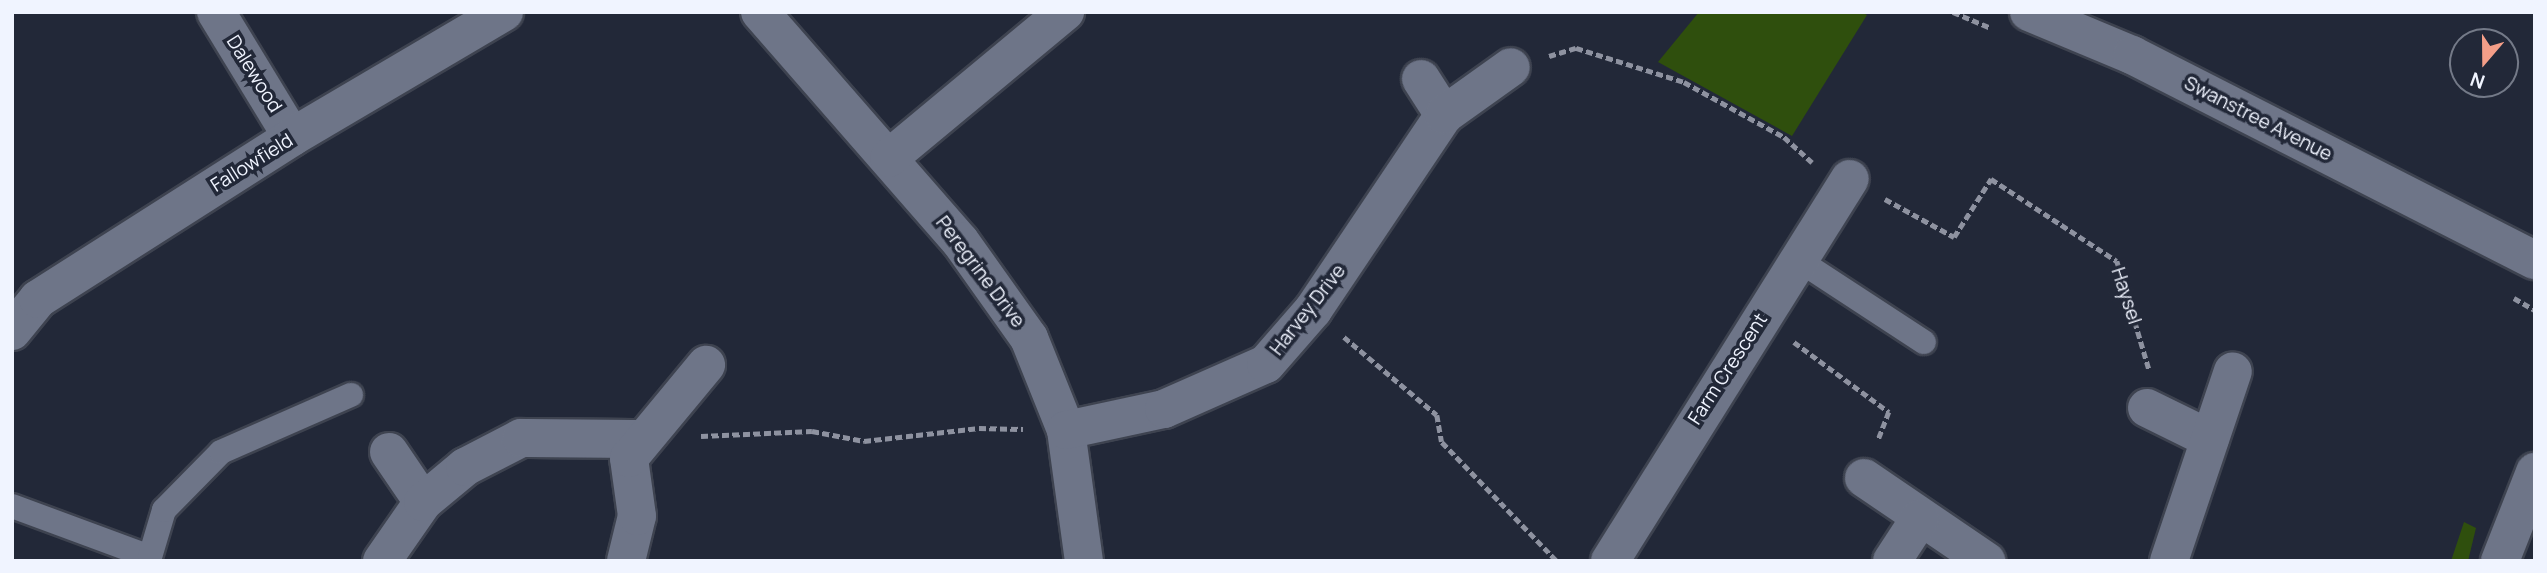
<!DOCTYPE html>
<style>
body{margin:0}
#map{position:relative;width:2547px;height:573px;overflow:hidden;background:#222838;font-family:Manrope,sans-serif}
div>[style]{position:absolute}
.green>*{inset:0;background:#2f4f0d}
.path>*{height:4.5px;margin-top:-2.25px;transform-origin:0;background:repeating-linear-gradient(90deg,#8e92a0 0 7px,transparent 0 10.5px)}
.roads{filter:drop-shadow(2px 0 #3e4350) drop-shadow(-2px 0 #3e4350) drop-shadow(0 2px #3e4350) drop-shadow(0 -2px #3e4350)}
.service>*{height:24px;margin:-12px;padding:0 12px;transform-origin:12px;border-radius:12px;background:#6e7588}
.minor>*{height:38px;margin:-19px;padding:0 19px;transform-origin:19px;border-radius:19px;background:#6e7588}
.tertiary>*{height:38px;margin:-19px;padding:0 19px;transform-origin:19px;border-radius:19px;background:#6e7588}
span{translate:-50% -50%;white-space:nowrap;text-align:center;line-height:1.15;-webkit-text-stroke:7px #222838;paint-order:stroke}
.street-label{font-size:19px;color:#f0f4ff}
.frame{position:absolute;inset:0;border:14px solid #f0f4ff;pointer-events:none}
.north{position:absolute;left:2449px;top:28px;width:70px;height:70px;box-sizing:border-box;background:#222838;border:2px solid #747a88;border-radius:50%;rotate:200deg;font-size:19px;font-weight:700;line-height:28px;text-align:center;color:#f0f4ff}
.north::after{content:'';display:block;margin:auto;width:24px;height:32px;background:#f49e88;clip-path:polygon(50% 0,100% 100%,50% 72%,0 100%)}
</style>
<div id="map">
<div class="green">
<i style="clip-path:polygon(1699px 12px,1861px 12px,1867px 15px,1792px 136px,1658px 62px)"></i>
<i style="clip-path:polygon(2464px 522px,2476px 528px,2468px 561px,2451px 561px)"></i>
</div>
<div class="path">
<i style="left:1953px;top:12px;width:41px;rotate:22.8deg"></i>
<i style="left:1549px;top:56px;width:28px;rotate:-17deg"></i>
<i style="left:1576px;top:48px;width:113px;rotate:17.5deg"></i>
<i style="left:1684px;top:82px;width:114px;rotate:28.8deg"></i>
<i style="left:1784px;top:137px;width:38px;rotate:42deg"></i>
<i style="left:1885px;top:199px;width:79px;rotate:28.8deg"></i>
<i style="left:1954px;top:237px;width:69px;rotate:-57.5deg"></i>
<i style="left:1991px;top:179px;width:150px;rotate:33.1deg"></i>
<i style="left:2117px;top:261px;width:113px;rotate:73.5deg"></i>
<i style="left:2514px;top:298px;width:24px;rotate:30deg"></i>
<i style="left:1344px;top:337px;width:121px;rotate:40deg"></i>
<i style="left:1437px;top:415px;width:27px;rotate:80deg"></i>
<i style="left:1442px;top:442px;width:165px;rotate:46deg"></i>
<i style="left:1794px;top:342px;width:118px;rotate:36.4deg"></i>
<i style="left:1889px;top:412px;width:31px;rotate:111deg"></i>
<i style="left:701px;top:436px;width:111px;rotate:-2.6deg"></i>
<i style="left:812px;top:431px;width:53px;rotate:10.9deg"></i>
<i style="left:864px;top:441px;width:116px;rotate:-6.4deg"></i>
<i style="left:979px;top:428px;width:44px;rotate:1.3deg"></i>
</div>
<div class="roads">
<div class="service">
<i style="left:1800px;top:261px;width:148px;rotate:33.2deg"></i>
<i style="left:12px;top:506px;width:147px;rotate:20.3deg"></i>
<i style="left:150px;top:557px;width:49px;rotate:-73.4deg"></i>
<i style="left:164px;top:510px;width:81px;rotate:-45.5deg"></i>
<i style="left:221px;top:452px;width:142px;rotate:-23.7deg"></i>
</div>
<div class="minor">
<i style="left:216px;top:12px;width:146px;rotate:58.7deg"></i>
<i style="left:760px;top:12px;width:304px;rotate:48.9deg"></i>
<i style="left:960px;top:241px;width:119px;rotate:54.6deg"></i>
<i style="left:1029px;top:338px;width:99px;rotate:68.1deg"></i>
<i style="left:1066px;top:430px;width:132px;rotate:82.2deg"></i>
<i style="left:1421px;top:79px;width:43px;rotate:57.4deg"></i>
<i style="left:889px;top:158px;width:229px;rotate:-39.7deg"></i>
<i style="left:12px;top:331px;width:41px;rotate:-50.9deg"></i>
<i style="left:38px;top:299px;width:301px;rotate:-32.5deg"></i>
<i style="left:292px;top:137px;width:246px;rotate:-30.5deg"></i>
<i style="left:2147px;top:408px;width:70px;rotate:26.2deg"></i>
<i style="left:1066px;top:430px;width:100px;rotate:-12.1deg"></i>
<i style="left:1164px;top:409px;width:111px;rotate:-23.8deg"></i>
<i style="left:1266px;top:364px;width:72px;rotate:-49deg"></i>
<i style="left:1313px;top:310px;width:235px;rotate:-56.1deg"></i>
<i style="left:1444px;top:115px;width:82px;rotate:-35.6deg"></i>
<i style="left:389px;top:452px;width:60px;rotate:55.8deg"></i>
<i style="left:1864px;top:478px;width:148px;rotate:34.2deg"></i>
<i style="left:382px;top:561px;width:72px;rotate:-55.2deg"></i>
<i style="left:423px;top:502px;width:55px;rotate:-39.8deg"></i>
<i style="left:465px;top:467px;width:63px;rotate:-27.4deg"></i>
<i style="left:521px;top:438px;width:119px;rotate:0.5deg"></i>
<i style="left:626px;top:561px;width:46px;rotate:-76.3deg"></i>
<i style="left:637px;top:516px;width:59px;rotate:-97.9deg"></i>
<i style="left:629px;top:458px;width:121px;rotate:-50.4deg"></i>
<i style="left:1610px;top:561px;width:451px;rotate:-57.9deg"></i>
<i style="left:1892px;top:561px;width:51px;rotate:-56.9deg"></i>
<i style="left:2169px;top:561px;width:200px;rotate:-71.4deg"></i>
</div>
<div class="tertiary">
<i style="left:2029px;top:12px;width:112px;rotate:22.7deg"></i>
<i style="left:2132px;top:55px;width:452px;rotate:27deg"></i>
<i style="left:2500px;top:561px;width:96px;rotate:-68.5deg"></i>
</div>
</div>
<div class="street-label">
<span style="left:254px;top:74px;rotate:58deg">Dalewood</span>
<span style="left:2258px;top:119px;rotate:27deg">Swanstree Avenue</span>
<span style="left:252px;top:163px;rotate:-32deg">Fallowfield</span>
<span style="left:980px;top:272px;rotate:53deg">Peregrine Drive</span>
<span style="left:2126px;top:296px;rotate:72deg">Haysel</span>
<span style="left:1308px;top:310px;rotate:-52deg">Harvey Drive</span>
<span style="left:1728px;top:369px;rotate:-57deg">Farm Crescent</span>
</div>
<div class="frame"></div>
<div class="north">N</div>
</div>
